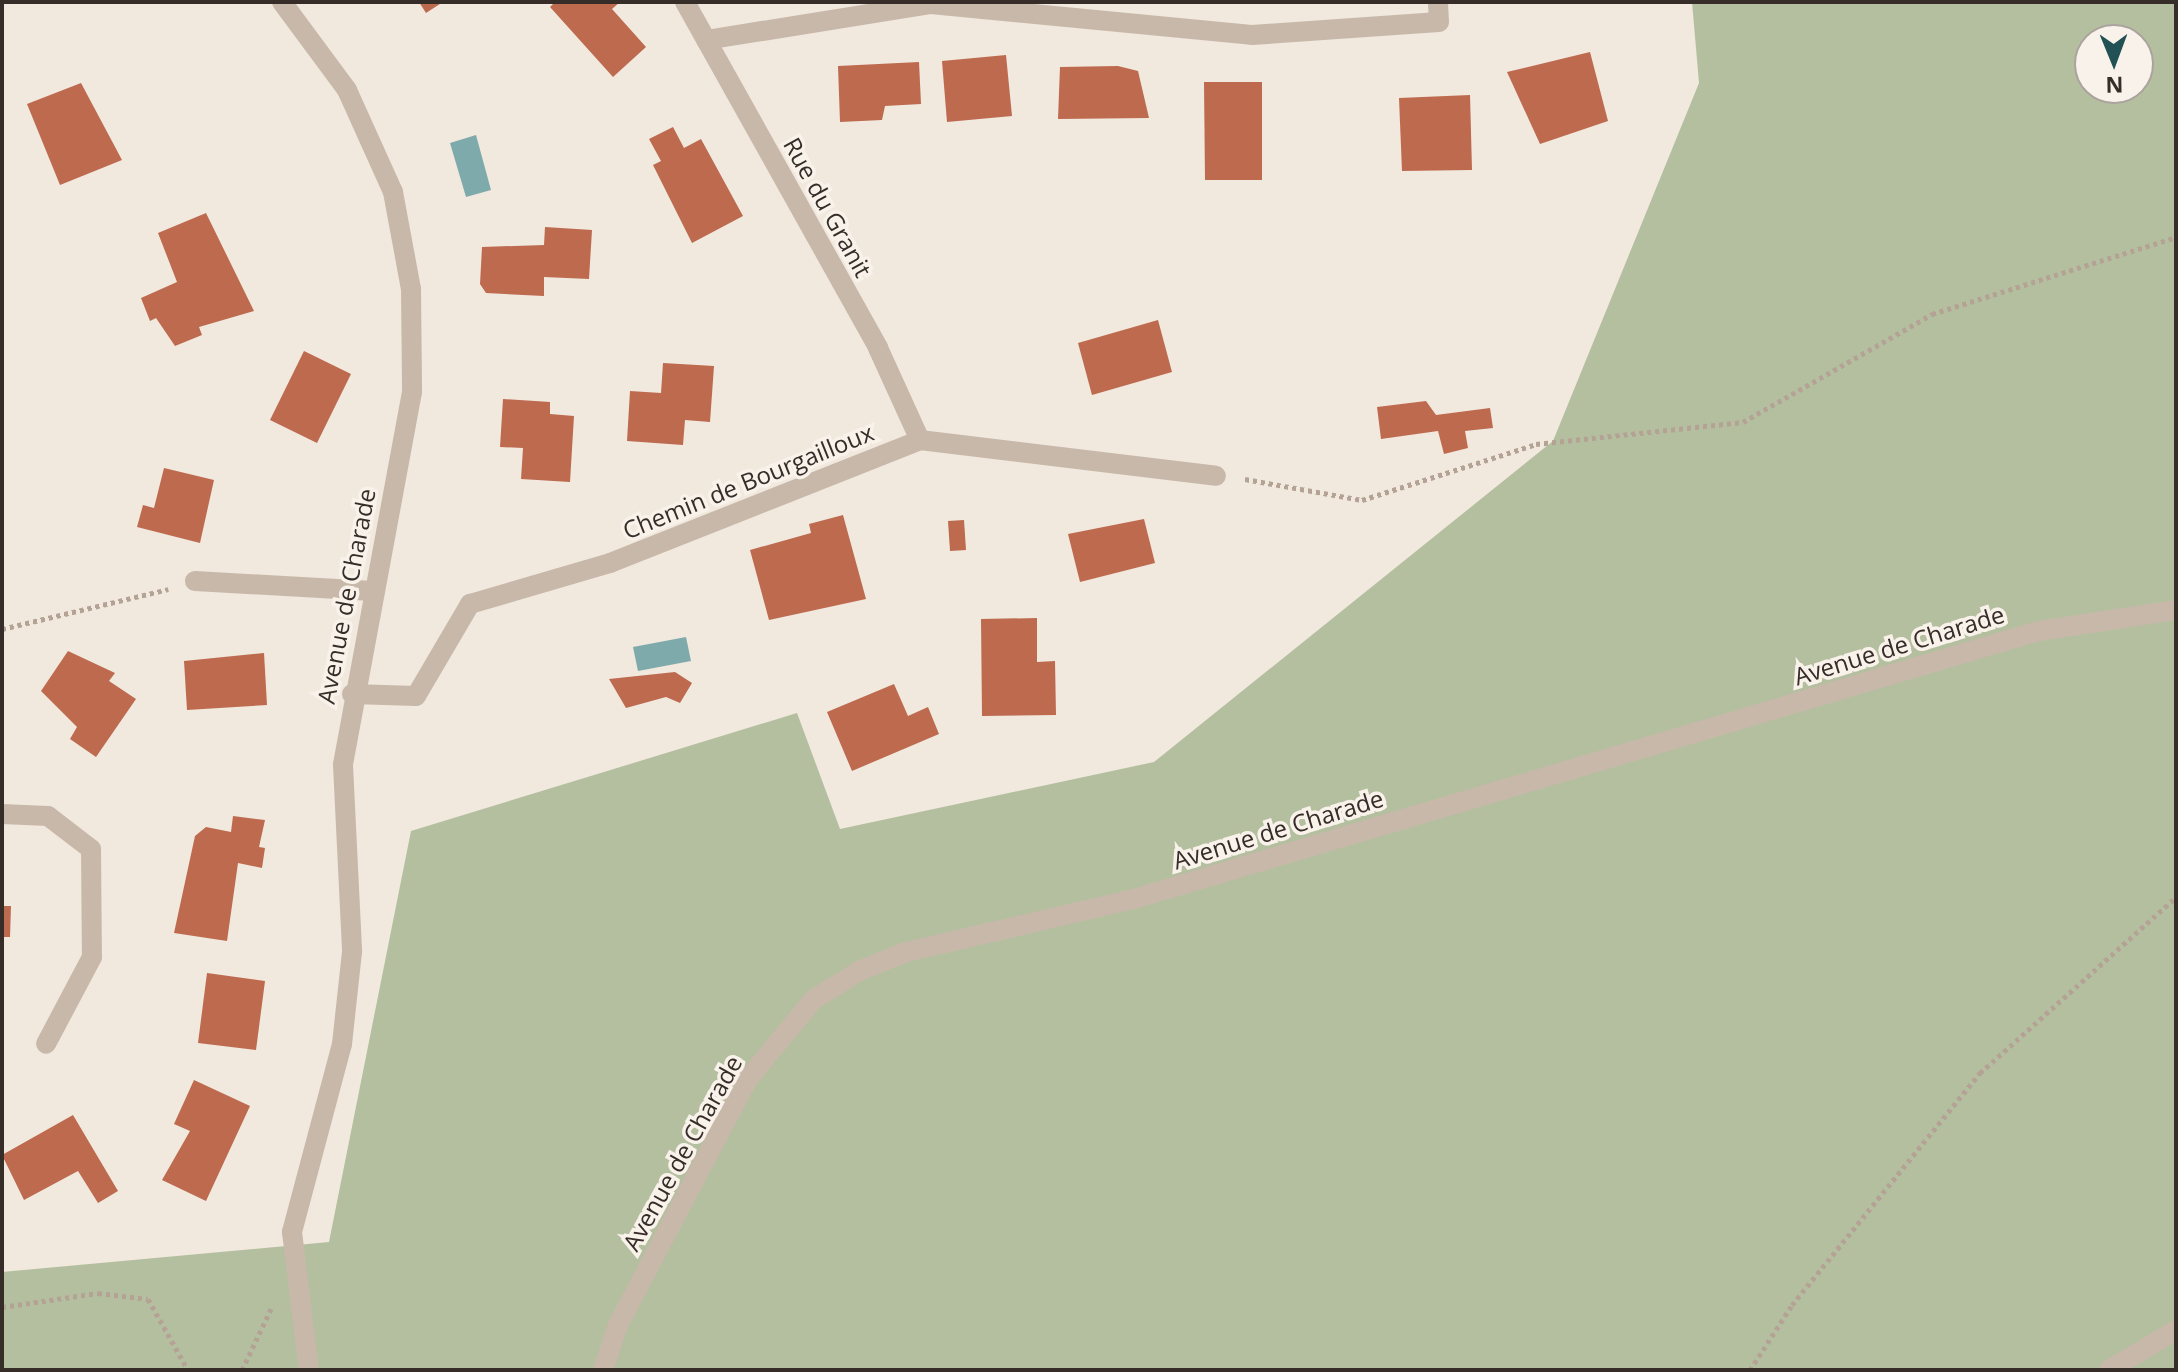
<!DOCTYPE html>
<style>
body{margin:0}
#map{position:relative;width:2178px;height:1372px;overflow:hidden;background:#f1e8de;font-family:"Open Sans",sans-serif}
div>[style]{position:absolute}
.green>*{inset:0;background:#b4bf9f}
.water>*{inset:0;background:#7faaac}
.building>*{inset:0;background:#bd6a4f}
.path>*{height:5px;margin-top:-2.5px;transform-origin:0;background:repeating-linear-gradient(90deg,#b4a295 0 4px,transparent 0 8px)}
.minor>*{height:20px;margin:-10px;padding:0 10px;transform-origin:10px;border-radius:10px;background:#c8b8aa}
.tertiary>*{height:20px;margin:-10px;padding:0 10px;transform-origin:10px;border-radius:10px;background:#c8b8aa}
span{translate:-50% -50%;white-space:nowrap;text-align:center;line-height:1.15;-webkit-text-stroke:7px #f9f2ea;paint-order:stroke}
.street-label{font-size:24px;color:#362d29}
.frame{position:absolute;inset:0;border:4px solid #362d29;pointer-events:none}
.north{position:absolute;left:2074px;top:24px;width:80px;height:80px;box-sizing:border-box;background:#f9f2ea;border:2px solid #aba39d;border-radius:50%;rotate:179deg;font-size:22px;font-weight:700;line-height:32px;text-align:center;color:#362d29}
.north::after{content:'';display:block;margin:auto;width:28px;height:36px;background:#225155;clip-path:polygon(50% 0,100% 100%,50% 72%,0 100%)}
</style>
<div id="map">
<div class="green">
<i style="clip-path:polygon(evenodd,1692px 2px,2176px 2px,2176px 1370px,2px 1370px,2px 1272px,329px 1242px,411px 831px,797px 713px,840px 829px,1154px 762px,1553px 441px,1699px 83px,1692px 2px,2090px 40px,2138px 40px,2138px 88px,2090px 88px,2090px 40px)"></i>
</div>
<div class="water">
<i style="clip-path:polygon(476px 135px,491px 190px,466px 197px,450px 143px)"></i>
<i style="clip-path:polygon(686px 637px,691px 661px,638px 671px,633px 647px)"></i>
</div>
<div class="building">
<i style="clip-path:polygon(419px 2px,443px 2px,426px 13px)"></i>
<i style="clip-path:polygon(555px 2px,620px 2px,612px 9px,646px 47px,613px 77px,550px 7px)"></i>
<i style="clip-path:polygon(1590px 52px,1608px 121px,1540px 144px,1507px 72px)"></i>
<i style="clip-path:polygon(1006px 55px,1012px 116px,947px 122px,942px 61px)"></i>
<i style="clip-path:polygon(919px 62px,921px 104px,885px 106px,882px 120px,840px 122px,838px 66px)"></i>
<i style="clip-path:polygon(1118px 66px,1138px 71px,1149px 118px,1058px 119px,1060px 67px)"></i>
<i style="clip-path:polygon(1204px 82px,1262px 82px,1262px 180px,1205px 180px)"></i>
<i style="clip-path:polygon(81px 83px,122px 160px,60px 185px,27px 104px)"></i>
<i style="clip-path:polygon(1470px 95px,1472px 170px,1402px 171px,1399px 98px)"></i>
<i style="clip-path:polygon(673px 127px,684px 148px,701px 139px,743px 216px,692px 243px,653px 165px,661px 161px,649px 139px)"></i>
<i style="clip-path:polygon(206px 213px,254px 311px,199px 327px,202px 335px,175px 346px,156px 318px,150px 321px,141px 298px,177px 282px,158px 233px)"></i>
<i style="clip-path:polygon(545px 227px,592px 230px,589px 279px,544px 277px,544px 296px,486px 293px,480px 284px,482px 247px,544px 245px)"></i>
<i style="clip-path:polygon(1158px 320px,1172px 372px,1092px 395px,1078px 343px)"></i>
<i style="clip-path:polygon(304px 351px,351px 374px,317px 443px,270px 420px)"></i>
<i style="clip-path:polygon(663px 363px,714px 366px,710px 422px,685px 420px,683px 445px,627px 441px,630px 391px,661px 393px)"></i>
<i style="clip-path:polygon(503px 399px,550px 402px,550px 414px,574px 416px,570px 482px,521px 479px,523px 448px,500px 447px)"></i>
<i style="clip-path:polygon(1426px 401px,1436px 415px,1490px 408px,1493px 428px,1465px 431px,1468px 448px,1444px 454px,1438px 431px,1381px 439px,1377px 407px)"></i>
<i style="clip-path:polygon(164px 468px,214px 480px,200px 543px,137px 527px,143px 505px,154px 508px)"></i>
<i style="clip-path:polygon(843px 515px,866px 599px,769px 620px,750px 550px,811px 533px,809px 524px)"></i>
<i style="clip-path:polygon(1144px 519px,1155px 563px,1080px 582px,1068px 534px)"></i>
<i style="clip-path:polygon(964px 520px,966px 550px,950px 551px,948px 521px)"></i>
<i style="clip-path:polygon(1037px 618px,1037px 662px,1055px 661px,1056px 715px,982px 716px,981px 619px)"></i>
<i style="clip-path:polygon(68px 651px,115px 673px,109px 681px,136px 699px,96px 757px,70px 739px,77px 727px,41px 691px)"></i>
<i style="clip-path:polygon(264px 653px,267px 705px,187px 710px,184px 661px)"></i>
<i style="clip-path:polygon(675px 672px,692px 683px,680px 703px,666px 697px,626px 708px,609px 679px)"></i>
<i style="clip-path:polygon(894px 684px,908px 716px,928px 707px,939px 734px,852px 771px,827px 712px)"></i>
<i style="clip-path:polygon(233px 816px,265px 820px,259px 847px,265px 848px,262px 868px,238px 863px,227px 941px,174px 933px,195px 836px,206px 827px,231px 832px)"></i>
<i style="clip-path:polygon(2px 906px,11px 906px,10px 937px,2px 937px)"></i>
<i style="clip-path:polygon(207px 973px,265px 981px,256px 1050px,198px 1043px)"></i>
<i style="clip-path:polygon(194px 1080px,250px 1106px,206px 1201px,162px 1180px,190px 1131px,174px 1124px)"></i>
<i style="clip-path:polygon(73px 1115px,118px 1191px,98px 1203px,78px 1171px,24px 1200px,2px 1155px)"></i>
</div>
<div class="path">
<i style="left:1245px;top:479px;width:119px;rotate:10.2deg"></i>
<i style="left:1362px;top:500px;width:183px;rotate:-17.8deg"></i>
<i style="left:1536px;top:444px;width:208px;rotate:-6.1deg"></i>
<i style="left:1743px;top:422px;width:218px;rotate:-29.7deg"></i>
<i style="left:1932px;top:314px;width:256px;rotate:-17.5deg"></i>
<i style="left:2px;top:629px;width:171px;rotate:-13.5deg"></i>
<i style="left:2px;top:1307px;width:97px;rotate:-8.3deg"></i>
<i style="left:98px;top:1293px;width:50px;rotate:6.8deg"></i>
<i style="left:148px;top:1299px;width:81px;rotate:60.6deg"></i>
<i style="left:242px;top:1370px;width:68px;rotate:-64.6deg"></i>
<i style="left:1750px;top:1370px;width:77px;rotate:-57.1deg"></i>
<i style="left:1792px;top:1305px;width:299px;rotate:-51deg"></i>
<i style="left:1980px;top:1073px;width:263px;rotate:-41.9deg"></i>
</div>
<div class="minor">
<i style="left:685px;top:2px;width:396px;rotate:60.8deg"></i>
<i style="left:878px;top:348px;width:101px;rotate:65.5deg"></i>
<i style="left:706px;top:40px;width:228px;rotate:-9.1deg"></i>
<i style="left:931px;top:4px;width:322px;rotate:5.5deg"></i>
<i style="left:1252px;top:35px;width:187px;rotate:-4deg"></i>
<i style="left:1439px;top:22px;width:20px;rotate:-93deg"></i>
<i style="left:195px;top:581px;width:178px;rotate:3.2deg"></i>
<i style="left:352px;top:694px;width:64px;rotate:1.8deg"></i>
<i style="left:416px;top:696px;width:107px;rotate:-59.6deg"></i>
<i style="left:470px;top:604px;width:146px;rotate:-16.3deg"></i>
<i style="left:610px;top:563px;width:334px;rotate:-21.6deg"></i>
<i style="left:920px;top:440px;width:298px;rotate:6.9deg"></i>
<i style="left:2px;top:814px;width:46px;rotate:2.5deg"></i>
<i style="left:48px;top:816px;width:54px;rotate:37.5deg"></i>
<i style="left:91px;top:849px;width:108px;rotate:89.5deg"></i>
<i style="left:92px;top:957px;width:98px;rotate:117.9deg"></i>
</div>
<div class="tertiary">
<i style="left:282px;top:2px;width:109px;rotate:53.5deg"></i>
<i style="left:347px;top:90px;width:112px;rotate:65.7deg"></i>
<i style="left:393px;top:192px;width:99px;rotate:79.5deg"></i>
<i style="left:411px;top:289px;width:103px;rotate:89.4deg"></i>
<i style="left:412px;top:392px;width:379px;rotate:100.5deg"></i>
<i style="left:343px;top:765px;width:187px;rotate:87.2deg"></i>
<i style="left:352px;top:952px;width:93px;rotate:96.2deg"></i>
<i style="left:342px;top:1044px;width:195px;rotate:104.9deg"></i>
<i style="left:292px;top:1232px;width:139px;rotate:83deg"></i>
<i style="left:603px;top:1370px;width:47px;rotate:-71.6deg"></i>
<i style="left:618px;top:1325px;width:277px;rotate:-62.2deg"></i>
<i style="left:747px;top:1080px;width:104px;rotate:-50.5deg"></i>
<i style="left:813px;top:1000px;width:54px;rotate:-32.2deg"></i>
<i style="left:859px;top:971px;width:51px;rotate:-22deg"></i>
<i style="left:906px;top:952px;width:230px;rotate:-13.1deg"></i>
<i style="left:1130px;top:900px;width:948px;rotate:-16.49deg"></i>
<i style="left:2039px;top:631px;width:139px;rotate:-8.7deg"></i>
<i style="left:2109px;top:1370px;width:78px;rotate:-30.8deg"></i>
</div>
<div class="street-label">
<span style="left:828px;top:207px;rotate:61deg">Rue du Granit</span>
<span style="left:748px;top:481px;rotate:-22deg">Chemin de Bourgailloux</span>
<span style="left:346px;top:596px;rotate:-79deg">Avenue de Charade</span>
<span style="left:1899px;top:645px;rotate:-17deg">Avenue de Charade</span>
<span style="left:1278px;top:829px;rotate:-17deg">Avenue de Charade</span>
<span style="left:682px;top:1153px;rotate:-61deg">Avenue de Charade</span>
</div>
<div class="frame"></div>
<div class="north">N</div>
</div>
